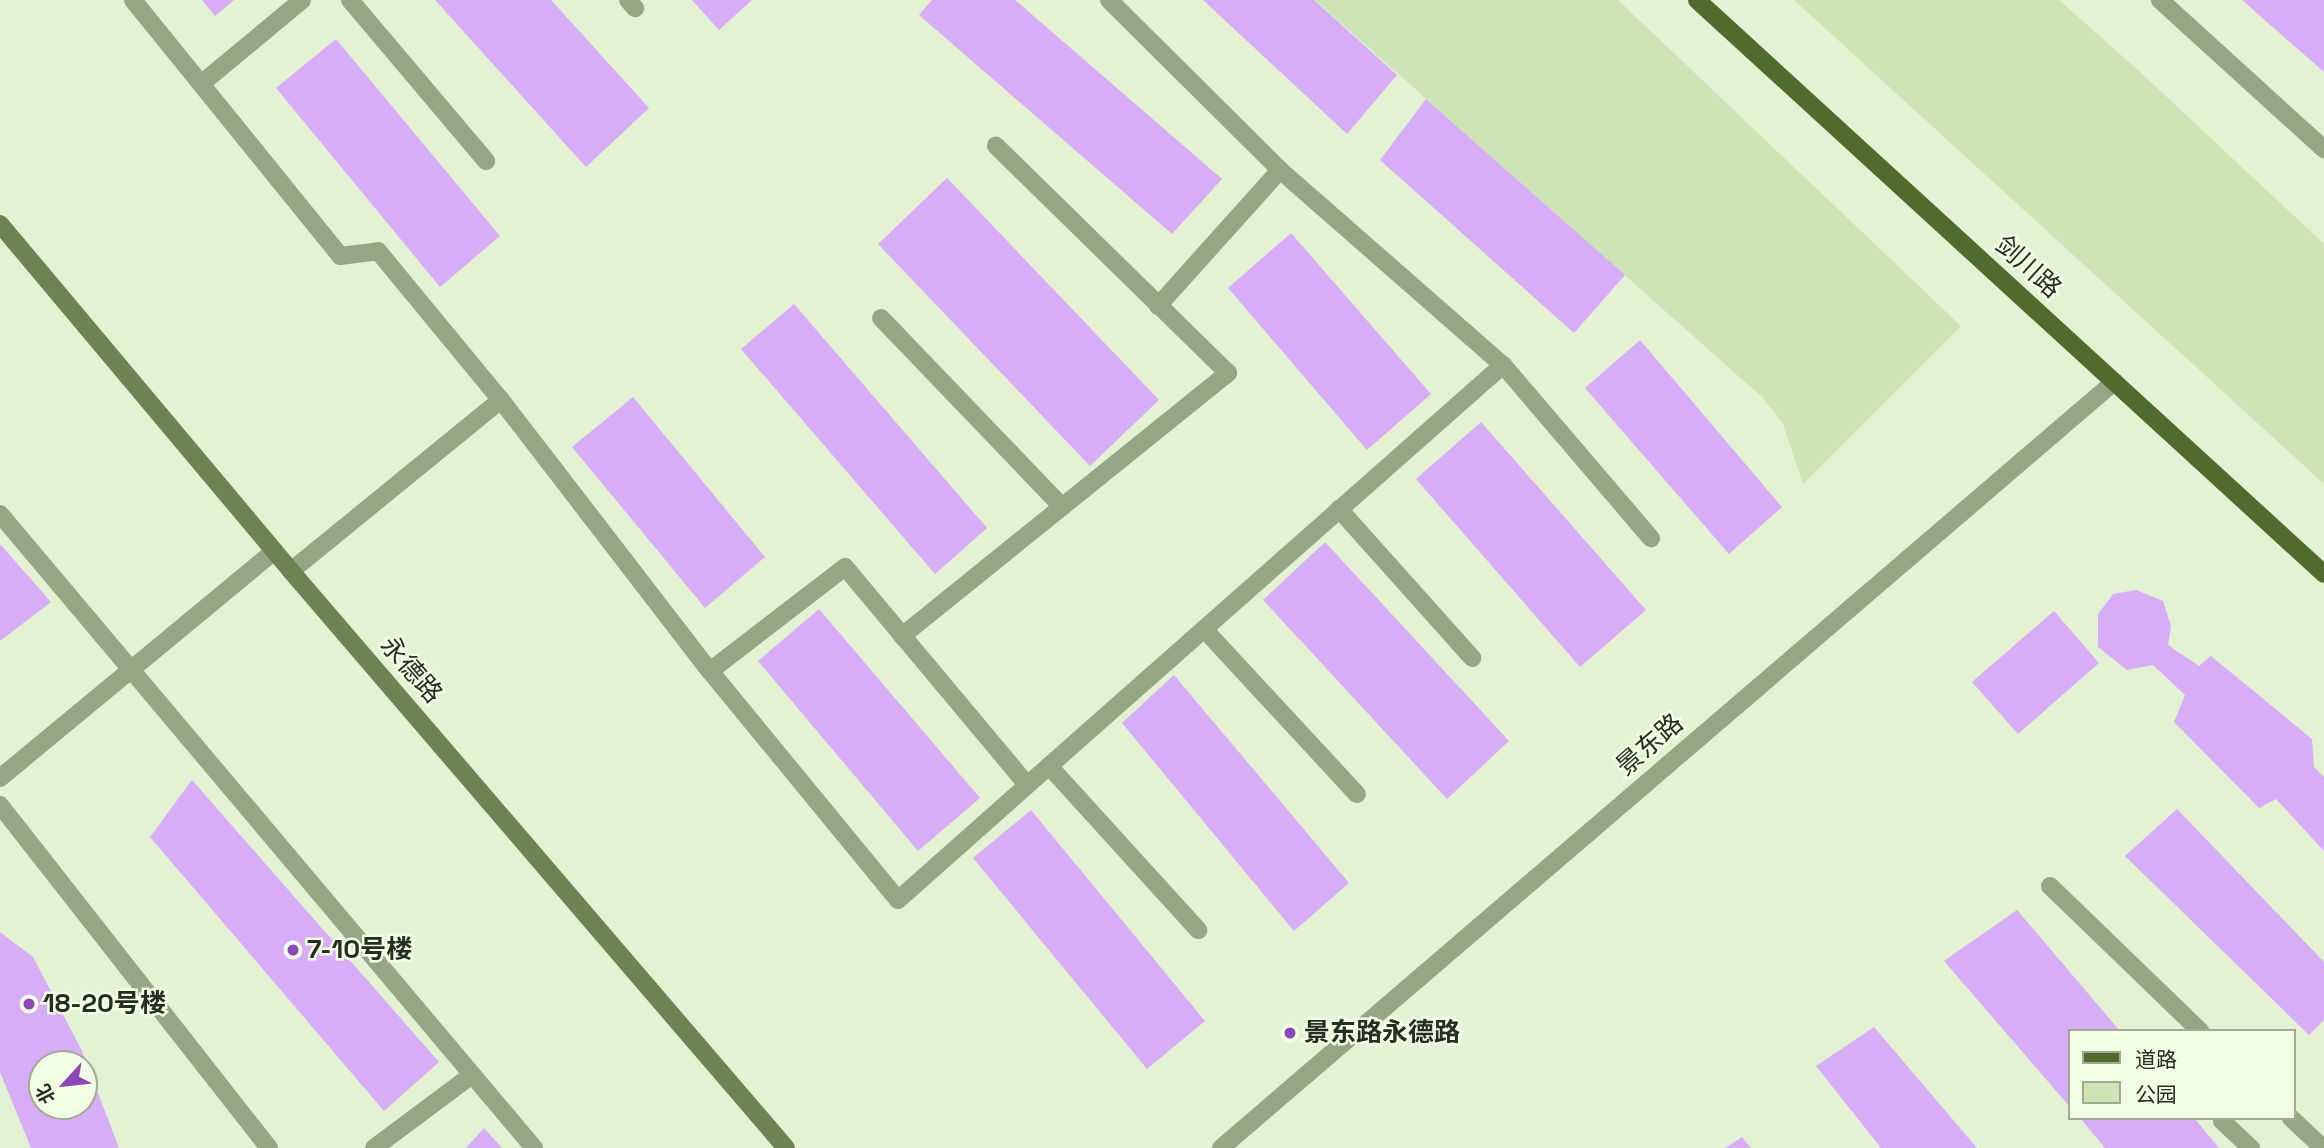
<!DOCTYPE html>
<meta charset="utf-8">
<style>
body{margin:0}
#map{position:relative;width:2324px;height:1148px;overflow:hidden;background:#e2f2d2;font-family:"Space Grotesk","Noto Sans SC",sans-serif}
div>[style]{position:absolute}
.green>*{inset:0;background:#cde5b5}
.building>*{inset:0;background:#d7adf8}
.street>*{height:18px;margin:-9px;padding:0 9px;transform-origin:9px;border-radius:9px;background:#95a685}
.secondary>*{height:18px;margin:-9px;padding:0 9px;transform-origin:9px;border-radius:9px;background:#6c8453}
.primary>*{height:18px;margin:-9px;padding:0 9px;transform-origin:9px;border-radius:9px;background:#4f6b2d}
.dots>*{width:19px;height:19px;translate:-50% -50%;box-sizing:border-box;border:4px solid #f1fee4;border-radius:50%}
span{translate:-50% -50%;white-space:nowrap;text-align:center;line-height:1.15;-webkit-text-stroke:5px #f1fee4;paint-order:stroke}
.street-label{font-size:26px;color:#272d21}
.poi-label{font-size:26px;color:#272d21;font-weight:700}
.left{translate:0 -50%;text-align:left}
.legend{position:absolute;left:2068px;top:1029px;width:228px;height:91px;box-sizing:border-box;background:#f1fee4;border:2px solid #a0aa96;margin:0;padding:9px 12px;list-style:none;font-size:21px;color:#272d21}
.legend li{display:flex;align-items:center;gap:14px;height:35px}
.legend b{width:35px;border:2px solid #a0aa96}
.north{position:absolute;left:28px;top:1050px;width:70px;height:70px;box-sizing:border-box;background:#f1fee4;border:2px solid #a0aa96;border-radius:50%;rotate:243deg;font-size:19px;font-weight:700;line-height:28px;text-align:center;color:#272d21}
.north::after{content:'';display:block;margin:auto;width:24px;height:32px;background:#8d47ba;clip-path:polygon(50% 0,100% 100%,50% 72%,0 100%)}
</style>
<div id="map">
<div class="green">
<i style="clip-path:polygon(1315px 0,1618px 0,1961px 326px,1803px 484px,1783px 424px,1763px 398px)"></i>
<i style="clip-path:polygon(1794px 0,2059px 0,2139px 71px,2324px 244px,2324px 484px)"></i>
</div>
<div class="building">
<i style="clip-path:polygon(202px 0,234px 0,215px 16px)"></i>
<i style="clip-path:polygon(435px 0,551px 0,649px 108px,586px 167px)"></i>
<i style="clip-path:polygon(692px 0,752px 0,719px 30px)"></i>
<i style="clip-path:polygon(932px 0,1015px 0,1222px 179px,1172px 234px,919px 15px)"></i>
<i style="clip-path:polygon(1203px 0,1314px 0,1397px 75px,1347px 134px)"></i>
<i style="clip-path:polygon(2242px 0,2324px 0,2324px 72px)"></i>
<i style="clip-path:polygon(336px 39px,500px 236px,440px 287px,276px 88px)"></i>
<i style="clip-path:polygon(1426px 99px,1625px 275px,1574px 333px,1380px 160px)"></i>
<i style="clip-path:polygon(947px 178px,1159px 400px,1090px 466px,878px 244px)"></i>
<i style="clip-path:polygon(1291px 233px,1431px 394px,1367px 450px,1228px 288px)"></i>
<i style="clip-path:polygon(794px 304px,987px 528px,935px 574px,741px 349px)"></i>
<i style="clip-path:polygon(1640px 340px,1782px 507px,1729px 554px,1585px 388px)"></i>
<i style="clip-path:polygon(633px 397px,765px 557px,705px 608px,572px 447px)"></i>
<i style="clip-path:polygon(1481px 422px,1646px 610px,1580px 667px,1416px 479px)"></i>
<i style="clip-path:polygon(1325px 542px,1509px 741px,1447px 799px,1263px 600px)"></i>
<i style="clip-path:polygon(0 544px,51px 602px,0 641px)"></i>
<i style="clip-path:polygon(2136px 590px,2163px 601px,2171px 626px,2168px 645px,2199px 666px,2211px 656px,2312px 739px,2314px 767px,2324px 777px,2324px 851px,2276px 799px,2259px 808px,2174px 722px,2185px 695px,2153px 665px,2127px 670px,2098px 647px,2098px 614px,2113px 594px)"></i>
<i style="clip-path:polygon(819px 609px,980px 798px,918px 851px,758px 661px)"></i>
<i style="clip-path:polygon(2054px 611px,2099px 663px,2018px 734px,1972px 682px)"></i>
<i style="clip-path:polygon(1174px 675px,1349px 883px,1294px 931px,1122px 723px)"></i>
<i style="clip-path:polygon(192px 780px,439px 1062px,384px 1111px,150px 837px)"></i>
<i style="clip-path:polygon(2177px 809px,2324px 962px,2324px 1020px,2309px 1035px,2125px 856px)"></i>
<i style="clip-path:polygon(1031px 810px,1205px 1021px,1147px 1069px,973px 858px)"></i>
<i style="clip-path:polygon(2017px 910px,2120px 1031px,2070px 1031px,2070px 1107px,1944px 961px)"></i>
<i style="clip-path:polygon(evenodd,0 932px,33px 957px,82px 1051px,119px 1148px,31px 1148px,0 1072px,0 932px,42px 1064px,84px 1064px,84px 1106px,42px 1106px,42px 1064px)"></i>
<i style="clip-path:polygon(1874px 1027px,1977px 1148px,1881px 1148px,1816px 1066px)"></i>
<i style="clip-path:polygon(2080px 1118px,2194px 1118px,2219px 1148px,2105px 1148px)"></i>
<i style="clip-path:polygon(484px 1128px,502px 1148px,466px 1148px)"></i>
<i style="clip-path:polygon(1742px 1137px,1751px 1148px,1725px 1148px)"></i>
</div>
<div class="street">
<i style="left:133px;top:0;width:329px;rotate:51deg"></i>
<i style="left:340px;top:256px;width:38px;rotate:-7deg"></i>
<i style="left:378px;top:251px;width:193px;rotate:50.5deg"></i>
<i style="left:350px;top:0;width:211px;rotate:49.8deg"></i>
<i style="left:628px;top:0;width:11px;rotate:49deg"></i>
<i style="left:1109px;top:0;width:241px;rotate:44.8deg"></i>
<i style="left:1280px;top:170px;width:296px;rotate:41.2deg"></i>
<i style="left:1503px;top:365px;width:228px;rotate:49.5deg"></i>
<i style="left:2160px;top:0;width:222px;rotate:42.3deg"></i>
<i style="left:201px;top:84px;width:131px;rotate:-39.7deg"></i>
<i style="left:1158px;top:306px;width:183px;rotate:-48.1deg"></i>
<i style="left:881px;top:318px;width:262px;rotate:46.2deg"></i>
<i style="left:1339px;top:509px;width:200px;rotate:48.2deg"></i>
<i style="left:0;top:514px;width:829px;rotate:49.89deg"></i>
<i style="left:291px;top:571px;width:271px;rotate:-39.2deg"></i>
<i style="left:501px;top:400px;width:342px;rotate:52.4deg"></i>
<i style="left:710px;top:671px;width:170px;rotate:-37.6deg"></i>
<i style="left:845px;top:567px;width:284px;rotate:50.1deg"></i>
<i style="left:1204px;top:629px;width:225px;rotate:47.2deg"></i>
<i style="left:902px;top:636px;width:419px;rotate:-38.9deg"></i>
<i style="left:1228px;top:373px;width:325px;rotate:-135.6deg"></i>
<i style="left:710px;top:671px;width:296px;rotate:50.6deg"></i>
<i style="left:898px;top:900px;width:202px;rotate:-41.6deg"></i>
<i style="left:1049px;top:766px;width:222px;rotate:47.7deg"></i>
<i style="left:1049px;top:766px;width:606px;rotate:-41.45deg"></i>
<i style="left:0;top:778px;width:356px;rotate:-39.6deg"></i>
<i style="left:0;top:805px;width:436px;rotate:51.9deg"></i>
<i style="left:2050px;top:886px;width:209px;rotate:44deg"></i>
<i style="left:2225px;top:1118px;width:4px;rotate:135deg"></i>
<i style="left:2222px;top:1121px;width:40px;rotate:43deg"></i>
<i style="left:2291px;top:1118px;width:44px;rotate:43.2deg"></i>
<i style="left:374px;top:1148px;width:122px;rotate:-36.7deg"></i>
<i style="left:1221px;top:1148px;width:1177px;rotate:-40.62deg"></i>
</div>
<div class="secondary">
<i style="left:0;top:224px;width:453px;rotate:50deg"></i>
<i style="left:291px;top:571px;width:760px;rotate:49.37deg"></i>
</div>
<div class="primary">
<i style="left:1697px;top:0;width:850px;rotate:42.47deg"></i>
</div>
<div class="dots">
<i style="left:293px;top:950px;background:#8d47ba"></i>
<i style="left:29px;top:1004px;background:#8d47ba"></i>
<i style="left:1290px;top:1033px;background:#8d47ba"></i>
</div>
<div class="street-label">
<span style="left:2028px;top:267px;rotate:42deg">剑川路</span>
<span style="left:411px;top:670px;rotate:49deg">永德路</span>
<span style="left:1650px;top:745px;rotate:-41deg">景东路</span>
</div>
<div class="poi-label">
<span class="left" style="left:307px;top:950px">7-10号楼</span>
<span class="left" style="left:43px;top:1004px">18-20号楼</span>
<span class="left" style="left:1304px;top:1033px">景东路永德路</span>
</div>
<ul class="legend">
<li><b style="height:9px;background:#4f6b2d"></b>道路</li>
<li><b style="height:19px;background:#cde5b5"></b>公园</li>
</ul>
<div class="north">北</div>
</div>
